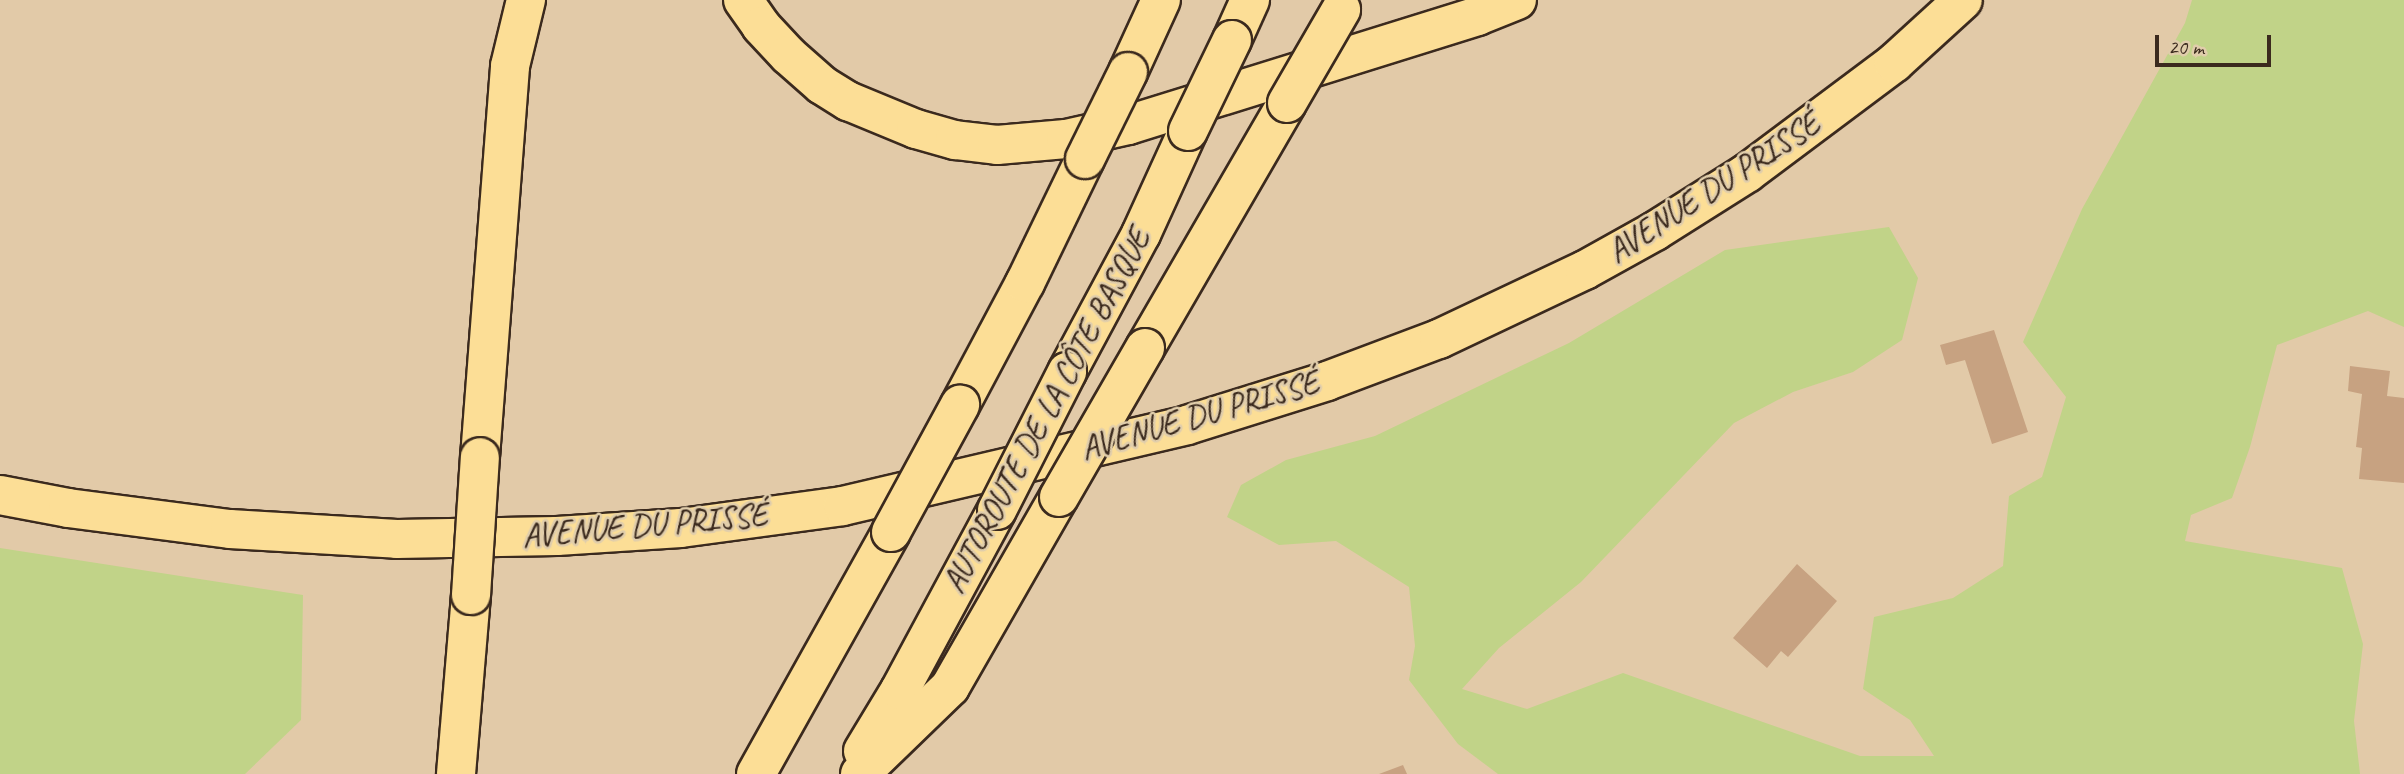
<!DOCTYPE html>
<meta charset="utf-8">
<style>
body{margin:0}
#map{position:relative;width:2404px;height:774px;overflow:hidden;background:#e2caa8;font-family:Caveat,sans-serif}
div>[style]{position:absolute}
.green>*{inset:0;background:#c1d388}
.building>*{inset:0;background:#c7a281}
.roads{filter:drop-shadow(2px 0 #3b2a1e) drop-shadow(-2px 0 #3b2a1e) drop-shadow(0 2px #3b2a1e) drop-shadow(0 -2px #3b2a1e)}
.major>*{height:38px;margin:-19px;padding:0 19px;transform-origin:19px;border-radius:19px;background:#fcde96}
.highway>*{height:38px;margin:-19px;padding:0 19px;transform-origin:19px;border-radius:19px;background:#fcde96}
.bridges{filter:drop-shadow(2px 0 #3b2a1e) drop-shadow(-2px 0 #3b2a1e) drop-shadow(0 2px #3b2a1e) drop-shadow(0 -2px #3b2a1e)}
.highway-bridge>*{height:38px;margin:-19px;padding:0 19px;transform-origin:19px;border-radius:19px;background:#fcde96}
span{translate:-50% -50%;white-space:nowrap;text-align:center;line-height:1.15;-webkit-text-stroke:5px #e0cdab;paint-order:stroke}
.street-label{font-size:33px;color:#3b2a1e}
.scale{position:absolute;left:2155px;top:35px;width:116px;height:32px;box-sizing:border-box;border:4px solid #3b2a1e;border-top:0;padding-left:9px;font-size:21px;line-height:24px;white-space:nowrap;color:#3b2a1e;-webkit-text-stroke:5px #e0cdab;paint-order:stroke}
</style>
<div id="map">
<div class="green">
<i style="clip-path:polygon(2192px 0,2404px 0,2404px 327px,2368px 311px,2277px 345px,2250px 447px,2232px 498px,2191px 515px,2185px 541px,2342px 568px,2363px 644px,2354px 721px,2360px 774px,1498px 774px,1458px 744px,1409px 680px,1415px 646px,1409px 587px,1336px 541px,1279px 545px,1227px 517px,1241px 485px,1286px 460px,1375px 436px,1569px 343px,1725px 250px,1889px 227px,1918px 278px,1902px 340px,1853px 372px,1793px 392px,1734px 423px,1581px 582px,1499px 648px,1462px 689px,1527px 709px,1623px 673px,1860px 756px,1934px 756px,1910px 720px,1863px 689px,1874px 617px,1953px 598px,2003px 566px,2009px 496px,2042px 477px,2066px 397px,2023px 342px,2082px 209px,2185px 23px)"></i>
<i style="clip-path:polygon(0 548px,303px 595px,301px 720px,245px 774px,0 774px)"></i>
</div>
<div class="building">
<i style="clip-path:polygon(1994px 330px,2028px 432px,1992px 444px,1965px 360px,1946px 365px,1940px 345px)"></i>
<i style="clip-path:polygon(2350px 366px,2390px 371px,2387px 396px,2404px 398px,2404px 483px,2359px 479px,2362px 448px,2356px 447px,2362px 394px,2348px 391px)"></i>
<i style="clip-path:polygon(1797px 564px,1837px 601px,1788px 657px,1781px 651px,1767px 668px,1733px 638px)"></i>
<i style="clip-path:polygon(1403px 765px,1407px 774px,1379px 774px)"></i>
</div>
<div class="roads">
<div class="major">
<i style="left:0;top:495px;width:69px;rotate:10.8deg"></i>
<i style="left:68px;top:508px;width:163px;rotate:7.4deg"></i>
<i style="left:230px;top:529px;width:167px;rotate:3.4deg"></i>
<i style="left:397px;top:539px;width:160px;rotate:-1.1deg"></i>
<i style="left:557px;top:536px;width:124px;rotate:-3.7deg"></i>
<i style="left:681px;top:528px;width:163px;rotate:-7.7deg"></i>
<i style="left:843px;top:506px;width:353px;rotate:-13.2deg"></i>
<i style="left:1187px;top:425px;width:147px;rotate:-17.4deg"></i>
<i style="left:1327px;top:381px;width:120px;rotate:-20.6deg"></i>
<i style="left:1439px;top:339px;width:161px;rotate:-25.3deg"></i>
<i style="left:1585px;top:270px;width:80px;rotate:-29.1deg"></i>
<i style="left:1655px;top:231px;width:109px;rotate:-32.2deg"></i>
<i style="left:1747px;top:173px;width:184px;rotate:-36.8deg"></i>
<i style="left:1894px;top:63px;width:93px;rotate:-42.4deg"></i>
</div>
<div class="highway">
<i style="left:743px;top:0;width:32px;rotate:55deg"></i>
<i style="left:761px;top:26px;width:40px;rotate:47deg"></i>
<i style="left:788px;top:55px;width:45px;rotate:41.4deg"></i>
<i style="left:822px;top:85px;width:31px;rotate:32deg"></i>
<i style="left:848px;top:101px;width:74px;rotate:22.4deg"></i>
<i style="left:916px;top:129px;width:41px;rotate:15.8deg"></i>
<i style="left:955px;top:140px;width:42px;rotate:6.8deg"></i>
<i style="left:997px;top:145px;width:69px;rotate:-5deg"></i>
<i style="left:1066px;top:139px;width:64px;rotate:-12.7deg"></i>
<i style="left:1128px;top:125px;width:366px;rotate:-17.3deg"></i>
<i style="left:1477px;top:16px;width:43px;rotate:-21.8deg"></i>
<i style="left:1232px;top:40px;width:44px;rotate:-65.8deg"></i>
<i style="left:1128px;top:72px;width:79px;rotate:-65.4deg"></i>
<i style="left:1145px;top:348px;width:283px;rotate:-59.9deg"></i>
<i style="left:1067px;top:372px;width:157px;rotate:-61.8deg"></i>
<i style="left:1141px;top:234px;width:113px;rotate:-65.5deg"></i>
<i style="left:960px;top:405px;width:138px;rotate:-62deg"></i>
<i style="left:1025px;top:283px;width:138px;rotate:-64.2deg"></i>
<i style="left:480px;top:457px;width:392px;rotate:-85.6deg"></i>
<i style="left:510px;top:66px;width:68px;rotate:-76.4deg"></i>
<i style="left:863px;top:751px;width:71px;rotate:-58.8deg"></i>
<i style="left:900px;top:690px;width:204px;rotate:-61.7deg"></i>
<i style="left:456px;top:774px;width:180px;rotate:-85.2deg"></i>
<i style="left:756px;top:774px;width:277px;rotate:-60.8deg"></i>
<i style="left:860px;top:774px;width:125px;rotate:-44deg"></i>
<i style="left:950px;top:687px;width:219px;rotate:-60.2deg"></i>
</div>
</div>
<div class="bridges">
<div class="highway-bridge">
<i style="left:1287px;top:103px;width:108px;rotate:-59.9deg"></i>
<i style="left:1188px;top:131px;width:101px;rotate:-64.2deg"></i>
<i style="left:1085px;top:159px;width:97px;rotate:-63.7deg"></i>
<i style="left:1059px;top:497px;width:172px;rotate:-60deg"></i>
<i style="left:997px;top:510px;width:155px;rotate:-63.1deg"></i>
<i style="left:891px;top:532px;width:145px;rotate:-61.5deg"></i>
<i style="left:471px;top:595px;width:138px;rotate:-86.3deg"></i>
</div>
</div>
<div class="street-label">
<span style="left:1714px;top:188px;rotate:-33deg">AVENUE DU PRISSÉ</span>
<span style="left:1047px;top:411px;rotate:-62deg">AUTOROUTE DE LA CÔTE BASQUE</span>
<span style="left:1200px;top:416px;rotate:-16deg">AVENUE DU PRISSÉ</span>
<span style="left:645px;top:526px;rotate:-5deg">AVENUE DU PRISSÉ</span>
</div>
<div class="scale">20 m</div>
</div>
